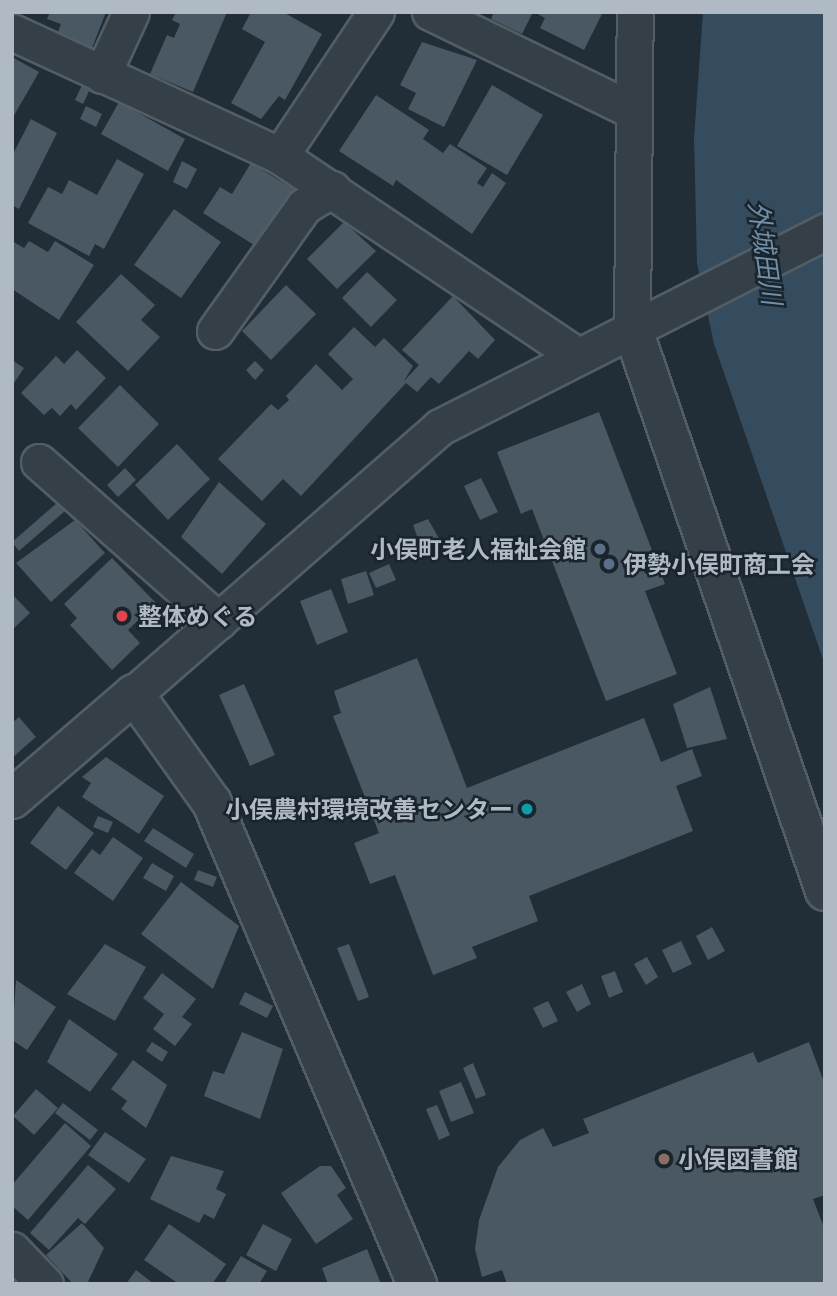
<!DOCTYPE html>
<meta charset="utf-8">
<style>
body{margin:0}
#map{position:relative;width:837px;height:1296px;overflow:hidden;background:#212d37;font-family:Manrope,"Noto Sans JP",sans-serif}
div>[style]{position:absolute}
.water>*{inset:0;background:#354c5e}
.building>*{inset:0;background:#495863}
.roads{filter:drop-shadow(2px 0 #525d65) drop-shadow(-2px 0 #525d65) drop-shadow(0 2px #525d65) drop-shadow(0 -2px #525d65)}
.minor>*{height:35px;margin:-17.5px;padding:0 17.5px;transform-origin:17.5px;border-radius:17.5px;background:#343f48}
.tertiary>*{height:38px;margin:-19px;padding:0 19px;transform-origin:19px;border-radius:19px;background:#343f48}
.dots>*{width:19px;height:19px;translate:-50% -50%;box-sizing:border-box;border:4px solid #1a242c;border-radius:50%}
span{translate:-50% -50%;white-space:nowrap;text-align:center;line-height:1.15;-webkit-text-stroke:5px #1a242c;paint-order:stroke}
.poi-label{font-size:24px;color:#afbac4;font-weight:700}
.right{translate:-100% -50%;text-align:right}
.left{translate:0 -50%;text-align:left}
.water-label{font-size:26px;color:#708fa8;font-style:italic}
.frame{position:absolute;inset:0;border:14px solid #afbac4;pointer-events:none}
</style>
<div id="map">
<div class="water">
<i style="clip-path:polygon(703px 12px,825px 12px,825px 665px,714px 344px,697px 263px,694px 138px)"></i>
</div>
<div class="building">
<i style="clip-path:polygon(50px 12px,106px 12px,92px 48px,57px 35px,61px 24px,47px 19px)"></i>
<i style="clip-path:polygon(176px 12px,227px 12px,193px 92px,150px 74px,167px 35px,174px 38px,180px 24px,172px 20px)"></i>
<i style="clip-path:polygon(251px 12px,283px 12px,322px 34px,285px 100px,279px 96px,261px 119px,231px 103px,265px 42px,242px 29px)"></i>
<i style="clip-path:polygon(494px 12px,533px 12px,522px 34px,491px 19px)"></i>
<i style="clip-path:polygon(534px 12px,603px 12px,584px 50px,540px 28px,545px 18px)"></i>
<i style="clip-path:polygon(422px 42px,477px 60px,444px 127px,408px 109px,416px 93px,400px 85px)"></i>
<i style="clip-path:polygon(12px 57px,39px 72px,12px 119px)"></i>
<i style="clip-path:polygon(82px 85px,90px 89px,83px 104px,75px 100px)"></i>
<i style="clip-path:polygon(492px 85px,543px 115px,507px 175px,457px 146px)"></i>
<i style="clip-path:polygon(376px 95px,429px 130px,423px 139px,443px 153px,450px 144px,487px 168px,477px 183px,483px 187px,492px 173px,506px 183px,472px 234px,396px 180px,393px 186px,339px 151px)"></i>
<i style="clip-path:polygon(119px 102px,185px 139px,168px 171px,101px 134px)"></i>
<i style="clip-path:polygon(86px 106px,102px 114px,96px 127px,80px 119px)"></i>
<i style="clip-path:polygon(31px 119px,57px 133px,19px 209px,12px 205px,12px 156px)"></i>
<i style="clip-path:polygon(117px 159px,144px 174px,104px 249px,95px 244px,89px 256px,28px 223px,48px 187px,62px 194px,69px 180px,97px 195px)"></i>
<i style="clip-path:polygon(182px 161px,197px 169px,187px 189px,173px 182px)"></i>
<i style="clip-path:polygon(251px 163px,293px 189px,257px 247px,203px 213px,220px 187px,232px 194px)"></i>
<i style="clip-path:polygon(174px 209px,221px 242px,181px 298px,134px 265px)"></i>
<i style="clip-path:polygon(344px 222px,376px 251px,337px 289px,307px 259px)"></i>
<i style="clip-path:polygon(12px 241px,24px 248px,29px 241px,48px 252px,55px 241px,94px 265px,59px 320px,12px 289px)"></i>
<i style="clip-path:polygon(367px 272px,397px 300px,371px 327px,342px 298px)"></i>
<i style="clip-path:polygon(121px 274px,155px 305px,141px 320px,160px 337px,128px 371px,76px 322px)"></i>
<i style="clip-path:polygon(286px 285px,316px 314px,271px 360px,242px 331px)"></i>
<i style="clip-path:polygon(453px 296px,495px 340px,478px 359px,469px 351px,439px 384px,431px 377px,417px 392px,406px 383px,301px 496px,283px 479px,262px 501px,218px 459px,271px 404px,278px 410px,289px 400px,286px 396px,316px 364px,342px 390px,353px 379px,328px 354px,354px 327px,375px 347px,384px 338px,413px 366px,404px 381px,419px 365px,402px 350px)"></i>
<i style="clip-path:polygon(77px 350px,106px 378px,76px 410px,71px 404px,60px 416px,52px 408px,44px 415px,21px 393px,56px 356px,64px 364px)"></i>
<i style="clip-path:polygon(12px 360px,24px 368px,12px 386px)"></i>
<i style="clip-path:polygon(255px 361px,264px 370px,255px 380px,246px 370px)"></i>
<i style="clip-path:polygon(120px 385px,159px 424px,118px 467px,78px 428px)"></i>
<i style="clip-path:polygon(599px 412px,665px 584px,645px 591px,677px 674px,606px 701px,532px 509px,521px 514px,497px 452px)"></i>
<i style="clip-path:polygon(177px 444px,210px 479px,168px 520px,135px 485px)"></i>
<i style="clip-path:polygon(125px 468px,136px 480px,118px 497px,107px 485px)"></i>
<i style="clip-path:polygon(481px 478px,498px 512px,480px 520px,464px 486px)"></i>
<i style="clip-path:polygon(219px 482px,266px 524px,222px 574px,181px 537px)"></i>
<i style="clip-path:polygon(58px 502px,65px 511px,19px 551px,12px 542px)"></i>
<i style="clip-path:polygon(428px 519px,441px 542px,422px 550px,413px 525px)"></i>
<i style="clip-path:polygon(75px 520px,105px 553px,51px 602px,16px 563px)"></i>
<i style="clip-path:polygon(112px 558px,156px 603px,128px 630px,140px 643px,112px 670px,70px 625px,77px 618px,64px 604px)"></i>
<i style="clip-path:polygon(389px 564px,396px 580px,376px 588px,369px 573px)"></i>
<i style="clip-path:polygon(366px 571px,374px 595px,348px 604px,341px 579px)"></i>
<i style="clip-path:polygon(331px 589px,348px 632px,317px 645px,300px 601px)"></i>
<i style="clip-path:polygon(12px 594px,30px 613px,12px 630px)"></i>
<i style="clip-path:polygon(417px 658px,467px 788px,644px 718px,661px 762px,692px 749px,702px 776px,676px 786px,693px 831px,529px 896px,538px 921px,472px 947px,477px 958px,433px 975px,395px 875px,370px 884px,354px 843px,379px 833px,333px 716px,341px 713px,334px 691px)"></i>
<i style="clip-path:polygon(244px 684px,275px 755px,250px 766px,219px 695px)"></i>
<i style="clip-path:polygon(710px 687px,727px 739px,687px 748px,673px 704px)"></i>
<i style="clip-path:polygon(19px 717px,36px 737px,12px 758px,12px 723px)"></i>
<i style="clip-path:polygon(106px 757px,164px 796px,139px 834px,82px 797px,91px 783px,82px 777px)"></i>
<i style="clip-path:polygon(58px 806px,94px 833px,66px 870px,30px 843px)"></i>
<i style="clip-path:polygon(98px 816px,113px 822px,108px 833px,93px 827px)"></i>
<i style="clip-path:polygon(153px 828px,194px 854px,186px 868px,144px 841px)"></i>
<i style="clip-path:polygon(113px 837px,143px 858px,113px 901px,74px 873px,92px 849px,100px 855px)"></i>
<i style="clip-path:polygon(152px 863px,174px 876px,166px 891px,143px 878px)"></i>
<i style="clip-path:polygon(198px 870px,217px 877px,213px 887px,194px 880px)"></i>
<i style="clip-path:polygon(181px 882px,239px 926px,213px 989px,141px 934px)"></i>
<i style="clip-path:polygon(712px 927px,725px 951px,708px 960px,696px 936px)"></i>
<i style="clip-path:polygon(681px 941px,692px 964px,673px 973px,662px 950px)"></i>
<i style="clip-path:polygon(105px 944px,146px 967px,115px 1021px,67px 994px)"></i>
<i style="clip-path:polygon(349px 944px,369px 997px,358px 1001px,337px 948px)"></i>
<i style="clip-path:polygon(647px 957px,658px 977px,646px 985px,634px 964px)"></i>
<i style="clip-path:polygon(615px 971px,623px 992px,609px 998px,601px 976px)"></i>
<i style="clip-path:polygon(162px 973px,196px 999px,182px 1017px,192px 1024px,175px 1046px,153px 1029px,164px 1014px,143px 998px)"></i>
<i style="clip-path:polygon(16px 980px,56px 1007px,27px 1050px,12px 1040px)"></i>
<i style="clip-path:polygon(582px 984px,591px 1004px,577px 1012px,566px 992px)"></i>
<i style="clip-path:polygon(245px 992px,273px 1006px,267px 1018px,239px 1004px)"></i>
<i style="clip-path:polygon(548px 1001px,558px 1021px,543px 1028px,533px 1008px)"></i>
<i style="clip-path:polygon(69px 1019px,118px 1054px,90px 1092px,47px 1062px)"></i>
<i style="clip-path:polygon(242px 1032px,283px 1049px,260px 1119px,204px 1096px,213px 1071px,224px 1074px)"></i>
<i style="clip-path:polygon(152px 1042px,168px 1052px,162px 1062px,146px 1051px)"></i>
<i style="clip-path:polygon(809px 1042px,825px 1085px,825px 1195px,813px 1199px,825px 1230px,825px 1284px,507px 1284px,502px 1270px,482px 1277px,475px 1249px,479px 1220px,498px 1167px,520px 1140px,543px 1128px,553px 1147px,589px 1133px,583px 1119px,753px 1052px,758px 1063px)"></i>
<i style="clip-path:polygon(133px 1060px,167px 1085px,146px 1128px,121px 1109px,127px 1101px,111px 1089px)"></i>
<i style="clip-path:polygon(473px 1063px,486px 1095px,476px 1099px,463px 1068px)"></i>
<i style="clip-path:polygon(461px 1082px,474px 1113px,451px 1122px,439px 1091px)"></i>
<i style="clip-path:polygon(36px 1089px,58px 1108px,34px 1135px,13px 1116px)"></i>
<i style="clip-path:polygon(63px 1103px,98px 1130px,90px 1140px,55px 1113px)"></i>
<i style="clip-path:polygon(437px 1105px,450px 1135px,439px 1140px,426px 1109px)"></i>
<i style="clip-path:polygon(65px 1123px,91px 1146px,28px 1220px,12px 1206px,12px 1185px)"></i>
<i style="clip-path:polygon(105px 1132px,146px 1159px,129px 1183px,88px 1155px)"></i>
<i style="clip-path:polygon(171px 1156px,224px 1171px,216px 1189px,226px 1194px,214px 1219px,204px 1214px,199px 1223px,150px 1199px)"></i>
<i style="clip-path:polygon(88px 1165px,116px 1189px,85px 1224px,78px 1218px,49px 1250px,30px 1233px)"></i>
<i style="clip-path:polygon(320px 1166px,331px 1166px,346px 1188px,337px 1195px,353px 1219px,316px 1244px,281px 1193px)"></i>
<i style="clip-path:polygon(82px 1223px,104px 1248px,87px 1284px,73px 1284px,46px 1255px)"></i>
<i style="clip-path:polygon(169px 1224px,226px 1264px,212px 1284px,179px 1284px,144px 1260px)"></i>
<i style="clip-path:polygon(263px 1224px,292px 1239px,276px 1271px,246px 1255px)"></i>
<i style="clip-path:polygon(367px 1249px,381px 1284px,328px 1284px,322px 1268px)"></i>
<i style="clip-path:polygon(241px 1256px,267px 1271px,259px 1284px,224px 1284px)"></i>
<i style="clip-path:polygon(136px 1270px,154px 1284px,126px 1284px)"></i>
</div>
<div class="roads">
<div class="minor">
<i style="left:430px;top:12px;width:225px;rotate:25.9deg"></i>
<i style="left:12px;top:32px;width:295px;rotate:24.8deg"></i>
<i style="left:280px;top:156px;width:357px;rotate:33.9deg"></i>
<i style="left:102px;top:75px;width:69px;rotate:-65.3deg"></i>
<i style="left:280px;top:156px;width:173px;rotate:-56.3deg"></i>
<i style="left:632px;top:327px;width:315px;rotate:-89.5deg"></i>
<i style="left:215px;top:331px;width:153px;rotate:-54.5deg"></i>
<i style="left:304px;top:206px;width:33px;rotate:-31deg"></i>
<i style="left:39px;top:462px;width:240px;rotate:41.5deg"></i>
<i style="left:134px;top:694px;width:406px;rotate:-41.1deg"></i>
<i style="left:440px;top:427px;width:432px;rotate:-26.9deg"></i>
<i style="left:12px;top:1250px;width:47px;rotate:45.9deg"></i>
</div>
<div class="tertiary">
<i style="left:632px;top:327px;width:596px;rotate:71.11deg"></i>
<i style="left:12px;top:799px;width:161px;rotate:-40.7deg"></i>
<i style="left:134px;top:694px;width:134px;rotate:54.4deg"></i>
<i style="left:212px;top:803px;width:523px;rotate:66.92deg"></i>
</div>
</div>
<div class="dots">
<i style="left:600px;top:549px;background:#5c6f8a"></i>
<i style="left:609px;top:564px;background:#5c6f8a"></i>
<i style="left:122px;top:616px;background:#e0444e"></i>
<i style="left:527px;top:809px;background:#0f9aa8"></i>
<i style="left:664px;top:1159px;background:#8d6e63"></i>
</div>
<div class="poi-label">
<span class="right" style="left:586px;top:549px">小俣町老人福祉会館</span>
<span class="left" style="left:623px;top:564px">伊勢小俣町商工会</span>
<span class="left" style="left:138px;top:616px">整体めぐる</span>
<span class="right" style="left:513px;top:809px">小俣農村環境改善センター</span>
<span class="left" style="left:678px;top:1159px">小俣図書館</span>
</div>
<div class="water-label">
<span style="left:765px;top:253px;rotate:82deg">外城田川</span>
</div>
<div class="frame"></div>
</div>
